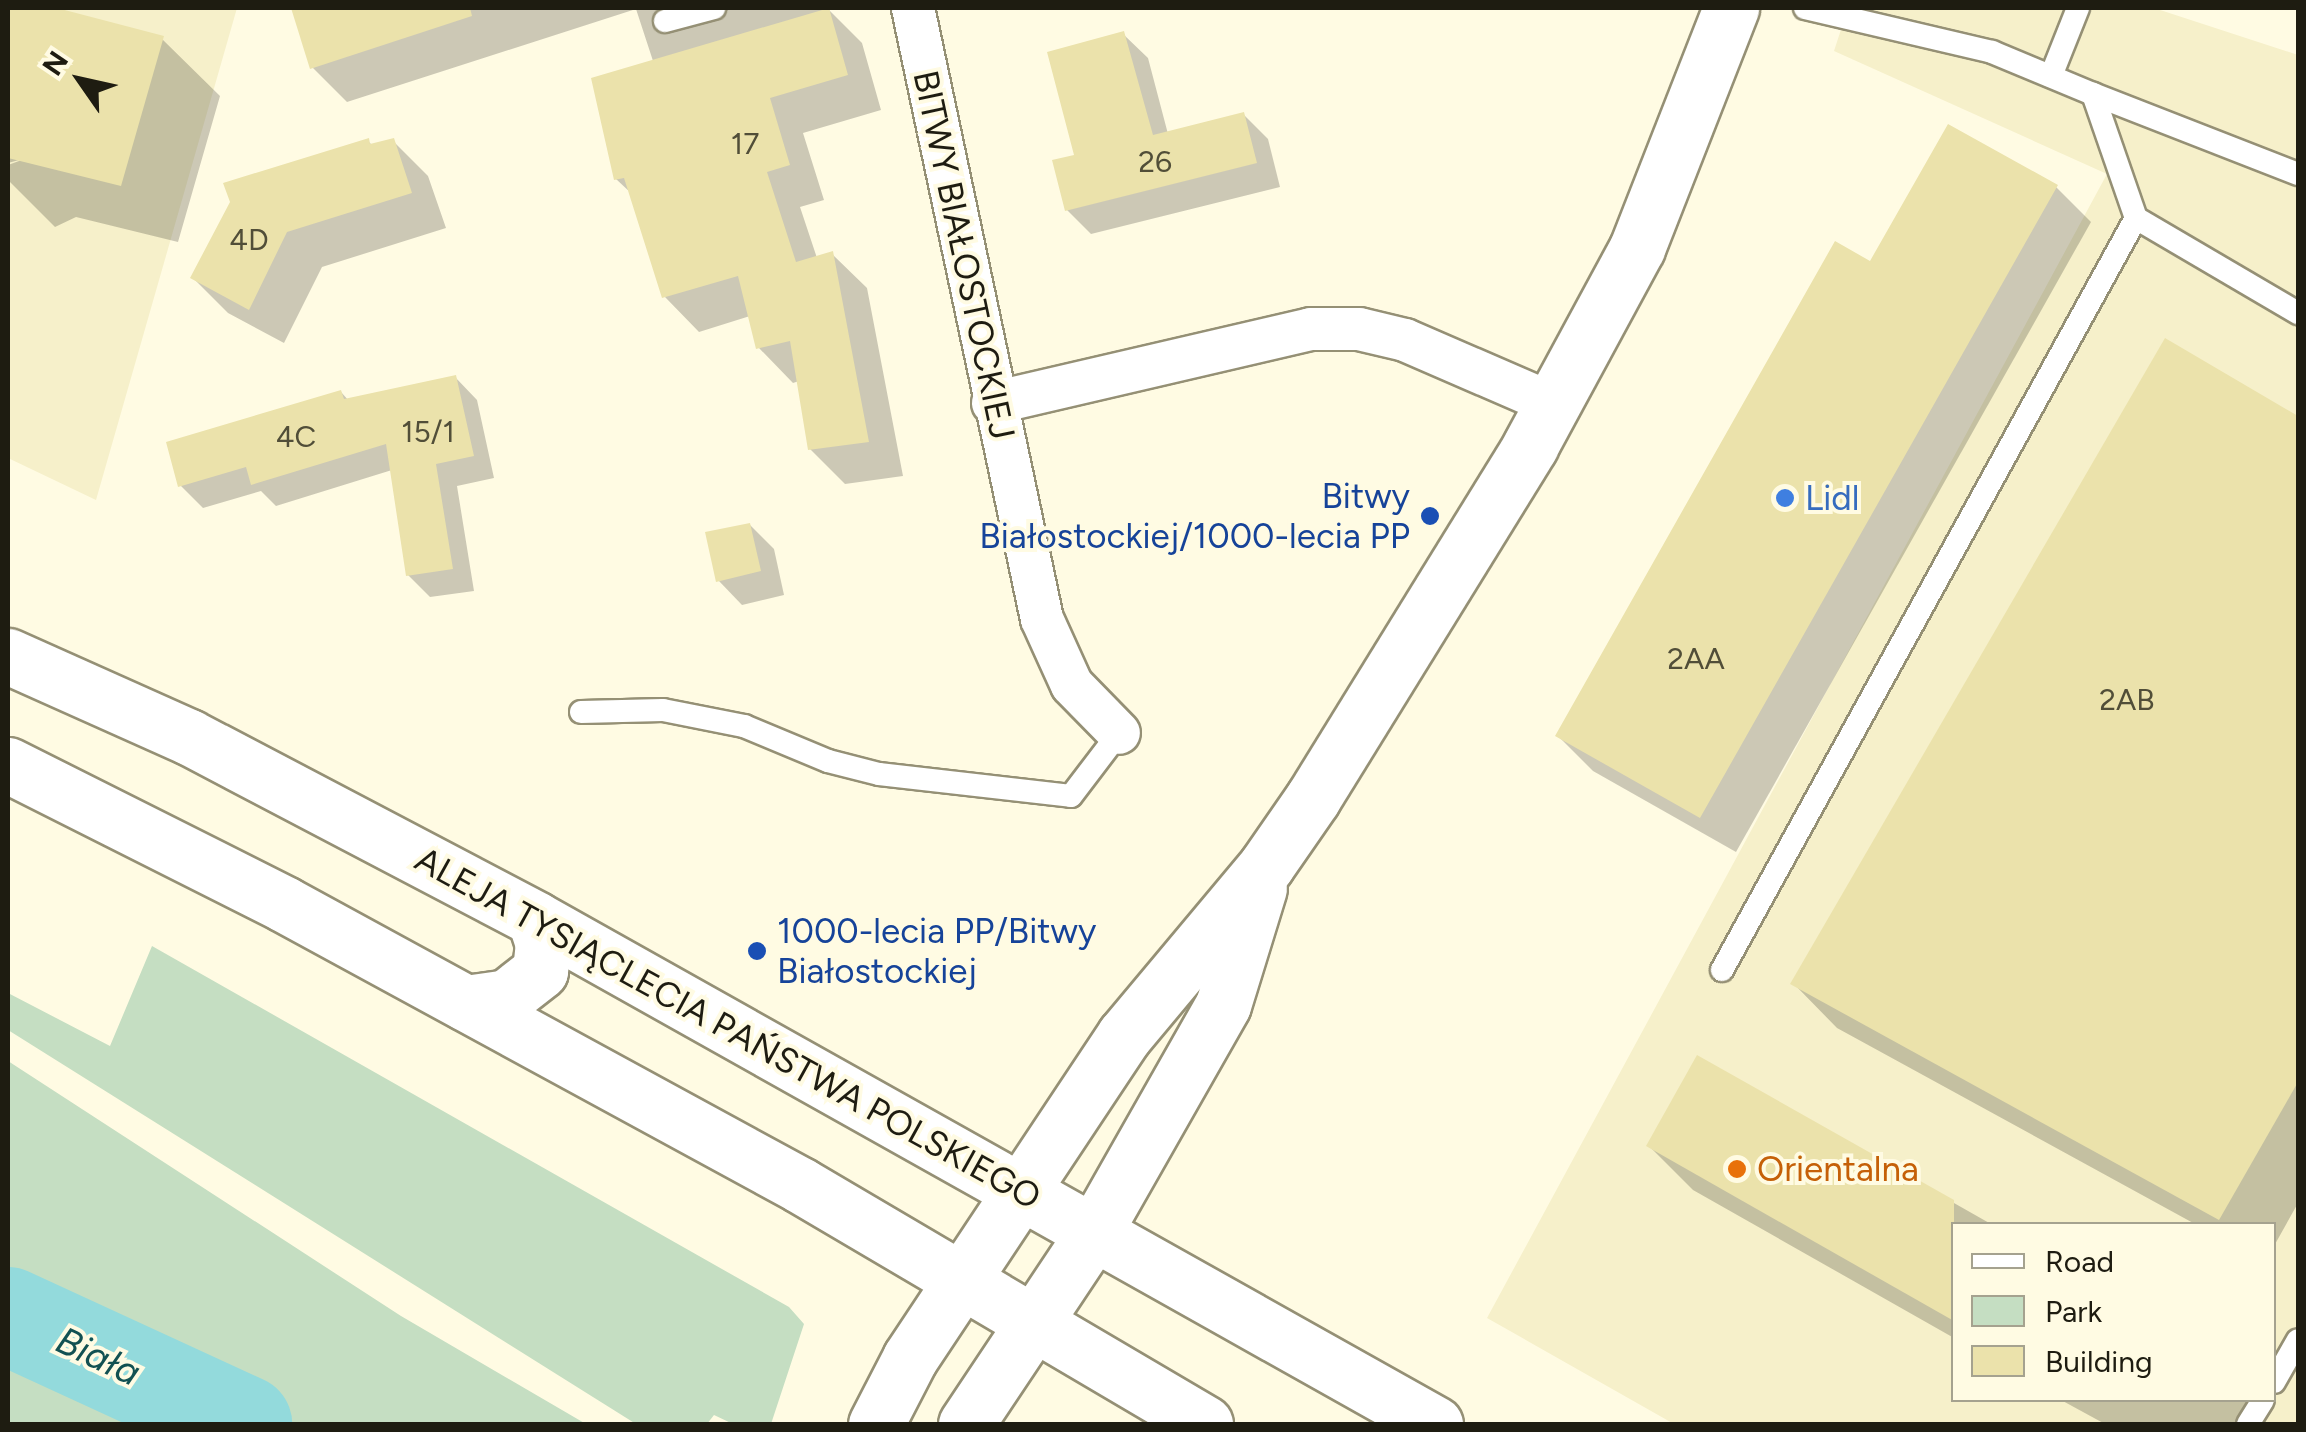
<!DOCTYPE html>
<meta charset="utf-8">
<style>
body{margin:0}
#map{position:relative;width:2306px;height:1432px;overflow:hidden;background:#fffbe3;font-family:Figtree,sans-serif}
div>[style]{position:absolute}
.built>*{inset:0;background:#f6f0ca}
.green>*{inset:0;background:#c5dec2}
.shadow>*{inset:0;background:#0003}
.river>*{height:98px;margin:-49px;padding:0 49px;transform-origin:49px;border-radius:49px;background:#93dadc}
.building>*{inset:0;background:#ebe2ab}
.roads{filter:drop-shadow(2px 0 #959075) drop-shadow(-2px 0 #959075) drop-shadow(0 2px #959075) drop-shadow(0 -2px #959075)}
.lane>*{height:22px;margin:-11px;padding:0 11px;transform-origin:11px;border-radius:11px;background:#fff}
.street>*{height:42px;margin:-21px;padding:0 21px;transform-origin:21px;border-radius:21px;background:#fff}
.secondary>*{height:55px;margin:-27.5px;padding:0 27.5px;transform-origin:27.5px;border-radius:27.5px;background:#fff}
.dots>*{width:28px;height:28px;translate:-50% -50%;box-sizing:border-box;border:5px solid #fffbe3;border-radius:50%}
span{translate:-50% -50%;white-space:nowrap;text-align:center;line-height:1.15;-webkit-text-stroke:8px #fffbe3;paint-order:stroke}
.number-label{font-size:30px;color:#514e38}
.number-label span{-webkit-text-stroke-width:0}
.street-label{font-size:35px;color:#1e1c11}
.transit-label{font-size:35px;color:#164399}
.right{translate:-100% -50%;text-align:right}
.left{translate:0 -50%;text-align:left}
.shop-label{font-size:35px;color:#366cbe}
.food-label{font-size:35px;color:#c56008}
.water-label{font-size:38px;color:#125152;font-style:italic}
.frame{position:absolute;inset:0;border:10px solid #1e1c11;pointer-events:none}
.legend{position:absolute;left:1951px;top:1222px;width:325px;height:180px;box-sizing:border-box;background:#fffbe3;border:2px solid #a5a28f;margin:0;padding:12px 18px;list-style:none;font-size:30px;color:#1e1c11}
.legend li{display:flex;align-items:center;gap:20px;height:50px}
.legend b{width:50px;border:2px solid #a5a28f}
.north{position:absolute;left:30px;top:30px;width:100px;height:100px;-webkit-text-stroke:8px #fffbe3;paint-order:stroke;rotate:304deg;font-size:28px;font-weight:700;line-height:40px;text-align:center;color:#1e1c11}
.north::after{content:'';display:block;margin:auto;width:35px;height:45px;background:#1e1c11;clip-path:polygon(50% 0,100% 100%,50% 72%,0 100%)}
</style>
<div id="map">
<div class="built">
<i style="clip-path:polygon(8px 8px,237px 8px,96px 500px,8px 458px)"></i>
<i style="clip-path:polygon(evenodd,1848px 8px,2154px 8px,2298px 55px,2298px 1424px,1674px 1424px,1487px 1318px,2107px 174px,1834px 51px,1848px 8px,1954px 1224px,2274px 1224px,2274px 1400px,1954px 1400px,1954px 1224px)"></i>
</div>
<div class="green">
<i style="clip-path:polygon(152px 946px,789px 1307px,804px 1324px,771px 1424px,733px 1424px,714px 1415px,707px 1424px,636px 1424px,8px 1030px,8px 993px,110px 1046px)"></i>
<i style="clip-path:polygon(8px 1061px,401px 1316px,586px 1424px,8px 1424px)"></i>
</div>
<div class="shadow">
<i style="clip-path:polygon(14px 8px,47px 8px,162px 39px,220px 96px,178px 242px,76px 217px,55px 227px,8px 180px,8px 165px,30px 157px,8px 163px,8px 16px)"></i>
<i style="clip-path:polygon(294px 8px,827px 8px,862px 43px,881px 110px,803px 133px,824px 200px,800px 207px,817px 258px,832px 254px,867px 288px,903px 476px,845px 484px,810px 449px,799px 381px,793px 383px,759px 348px,750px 316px,699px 332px,665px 297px,632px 194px,616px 179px,653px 61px,636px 9px,347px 102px,312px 67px)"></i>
<i style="clip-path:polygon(1123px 34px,1148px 58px,1168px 134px,1244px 115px,1268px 139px,1280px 187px,1091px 234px,1067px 210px,1077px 157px)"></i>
<i style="clip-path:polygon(368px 141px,373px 146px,393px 141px,428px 176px,446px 228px,322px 267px,284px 343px,228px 313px,193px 278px,233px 202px)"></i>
<i style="clip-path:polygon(2056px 187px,2091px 222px,1736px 852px,1593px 771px,1558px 736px)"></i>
<i style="clip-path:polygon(2166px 342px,2298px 419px,2298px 1203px,2274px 1246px,2274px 1224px,2195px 1224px,1837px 1028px,1793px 983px)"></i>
<i style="clip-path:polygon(455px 377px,477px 400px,494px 478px,457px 486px,474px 591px,430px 597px,408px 575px,392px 470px,276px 506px,261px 491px,203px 508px,180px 485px,341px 392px,349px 401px)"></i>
<i style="clip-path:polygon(750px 525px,774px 549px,784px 595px,742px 605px,718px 580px)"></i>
<i style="clip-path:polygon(1698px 1058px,1991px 1224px,1954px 1224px,1954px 1338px,1693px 1190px,1649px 1146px)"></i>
<i style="clip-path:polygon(2061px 1400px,2257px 1400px,2243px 1424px,2105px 1424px)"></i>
</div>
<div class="river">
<i style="left:8px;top:1316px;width:259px;rotate:24.7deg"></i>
</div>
<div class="building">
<i style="clip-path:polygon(8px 8px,57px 8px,164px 36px,121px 186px,8px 158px)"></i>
<i style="clip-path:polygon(291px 8px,470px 8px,472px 16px,310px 69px)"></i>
<i style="clip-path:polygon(829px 8px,848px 75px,770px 98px,790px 165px,767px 172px,796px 262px,833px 251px,869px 442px,808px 450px,790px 341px,756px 349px,738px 276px,662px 298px,624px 178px,614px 180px,591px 78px)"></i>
<i style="clip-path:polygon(1124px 31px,1153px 135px,1244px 112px,1257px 163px,1065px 211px,1052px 160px,1074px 155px,1047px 52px)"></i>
<i style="clip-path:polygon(1948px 124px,2058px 185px,1700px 818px,1555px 736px,1835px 241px,1870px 261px)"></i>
<i style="clip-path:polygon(369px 138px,370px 144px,394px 138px,412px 193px,287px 232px,249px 310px,190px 278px,230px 202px,223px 183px)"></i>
<i style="clip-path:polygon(2165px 338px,2298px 416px,2298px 1082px,2219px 1220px,1790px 984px)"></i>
<i style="clip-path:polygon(456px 375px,474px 456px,436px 464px,453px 569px,406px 576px,386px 444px,251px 485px,246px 467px,178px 487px,166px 442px,341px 390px,344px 399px)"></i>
<i style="clip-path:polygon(750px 523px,761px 571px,716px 582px,705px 532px)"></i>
<i style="clip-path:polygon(1697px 1055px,1954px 1200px,1954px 1321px,1646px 1146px)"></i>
</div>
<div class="roads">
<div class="lane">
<i style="left:1805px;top:8px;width:192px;rotate:13.2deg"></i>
<i style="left:1992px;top:52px;width:109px;rotate:22.6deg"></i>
<i style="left:2093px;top:94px;width:131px;rotate:70.9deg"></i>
<i style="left:2136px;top:218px;width:188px;rotate:30.4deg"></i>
<i style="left:665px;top:21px;width:51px;rotate:-14.9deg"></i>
<i style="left:2051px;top:76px;width:73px;rotate:-68.3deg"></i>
<i style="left:2093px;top:94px;width:220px;rotate:21.3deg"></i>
<i style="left:581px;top:712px;width:82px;rotate:-1.4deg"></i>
<i style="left:663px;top:710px;width:83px;rotate:11.2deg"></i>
<i style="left:744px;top:726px;width:91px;rotate:22.6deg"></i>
<i style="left:828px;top:761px;width:53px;rotate:14.3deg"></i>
<i style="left:879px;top:774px;width:193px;rotate:6.5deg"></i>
<i style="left:1071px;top:796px;width:79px;rotate:-52.7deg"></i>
<i style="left:1722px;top:970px;width:858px;rotate:-61.17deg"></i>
<i style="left:2274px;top:1382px;width:48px;rotate:-60.3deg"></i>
<i style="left:2248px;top:1424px;width:28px;rotate:-58deg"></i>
</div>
<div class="street">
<i style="left:913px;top:8px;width:624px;rotate:78.08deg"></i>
<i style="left:1042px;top:619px;width:72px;rotate:65.6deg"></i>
<i style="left:1072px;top:685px;width:67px;rotate:45.6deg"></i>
<i style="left:993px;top:403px;width:326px;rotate:-13.1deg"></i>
<i style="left:1311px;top:329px;width:48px"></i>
<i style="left:1359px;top:329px;width:47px;rotate:13.4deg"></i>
<i style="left:1405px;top:340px;width:161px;rotate:23.4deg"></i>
</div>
<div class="secondary">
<i style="left:8px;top:656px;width:198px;rotate:24.1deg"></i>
<i style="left:189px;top:737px;width:391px;rotate:27.7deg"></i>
<i style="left:535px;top:919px;width:1032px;rotate:29.3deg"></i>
<i style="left:8px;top:765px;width:309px;rotate:26.7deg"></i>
<i style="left:284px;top:904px;width:588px;rotate:28.57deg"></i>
<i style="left:800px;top:1185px;width:470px;rotate:30.5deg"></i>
<i style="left:466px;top:1003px;width:41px;rotate:-8.3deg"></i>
<i style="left:507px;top:997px;width:42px;rotate:-38.2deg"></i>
<i style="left:540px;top:971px;width:27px;rotate:-84deg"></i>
<i style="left:543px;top:944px;width:26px;rotate:-108deg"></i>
<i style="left:876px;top:1424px;width:74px;rotate:-62.7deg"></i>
<i style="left:910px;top:1358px;width:387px;rotate:-56.4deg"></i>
<i style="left:1124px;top:1036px;width:222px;rotate:-50.1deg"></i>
<i style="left:1266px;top:866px;width:83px;rotate:-55.3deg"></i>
<i style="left:1313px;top:798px;width:414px;rotate:-58.3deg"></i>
<i style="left:1530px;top:446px;width:225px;rotate:-61.6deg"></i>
<i style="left:1637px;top:248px;width:258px;rotate:-68.6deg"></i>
<i style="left:966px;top:1424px;width:231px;rotate:-56.3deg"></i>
<i style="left:1094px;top:1232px;width:261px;rotate:-60.4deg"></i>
<i style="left:1223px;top:1005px;width:122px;rotate:-72.9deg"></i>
</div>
</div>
<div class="dots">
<i style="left:1785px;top:498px;background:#3f7fe0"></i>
<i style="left:1430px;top:516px;background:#1a4fb4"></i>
<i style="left:757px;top:951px;background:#1a4fb4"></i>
<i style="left:1737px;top:1169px;background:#e8710a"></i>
</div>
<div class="number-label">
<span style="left:745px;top:144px">17</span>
<span style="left:1155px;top:162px">26</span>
<span style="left:249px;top:240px">4D</span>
<span style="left:428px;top:432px">15/1</span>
<span style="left:296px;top:437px">4C</span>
<span style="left:1696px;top:659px">2AA</span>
<span style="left:2127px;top:700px">2AB</span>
</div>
<div class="street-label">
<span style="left:964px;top:255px;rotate:78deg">BITWY BIAŁOSTOCKIEJ</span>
<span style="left:728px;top:1028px;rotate:29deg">ALEJA TYSIĄCLECIA PAŃSTWA POLSKIEGO</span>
</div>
<div class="transit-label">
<span class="right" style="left:1410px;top:516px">Bitwy<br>Białostockiej/1000-lecia PP</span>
<span class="left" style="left:777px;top:951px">1000-lecia PP/Bitwy<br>Białostockiej</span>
</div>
<div class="shop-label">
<span class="left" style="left:1805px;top:498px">Lidl</span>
</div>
<div class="food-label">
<span class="left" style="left:1757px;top:1169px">Orientalna</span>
</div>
<div class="water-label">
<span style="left:98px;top:1357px;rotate:25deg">Biała</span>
</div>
<div class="frame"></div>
<ul class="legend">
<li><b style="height:12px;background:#fff"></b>Road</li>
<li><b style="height:28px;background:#c5dec2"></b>Park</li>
<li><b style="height:28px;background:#ebe2ab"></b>Building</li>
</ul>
<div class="north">N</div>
</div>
